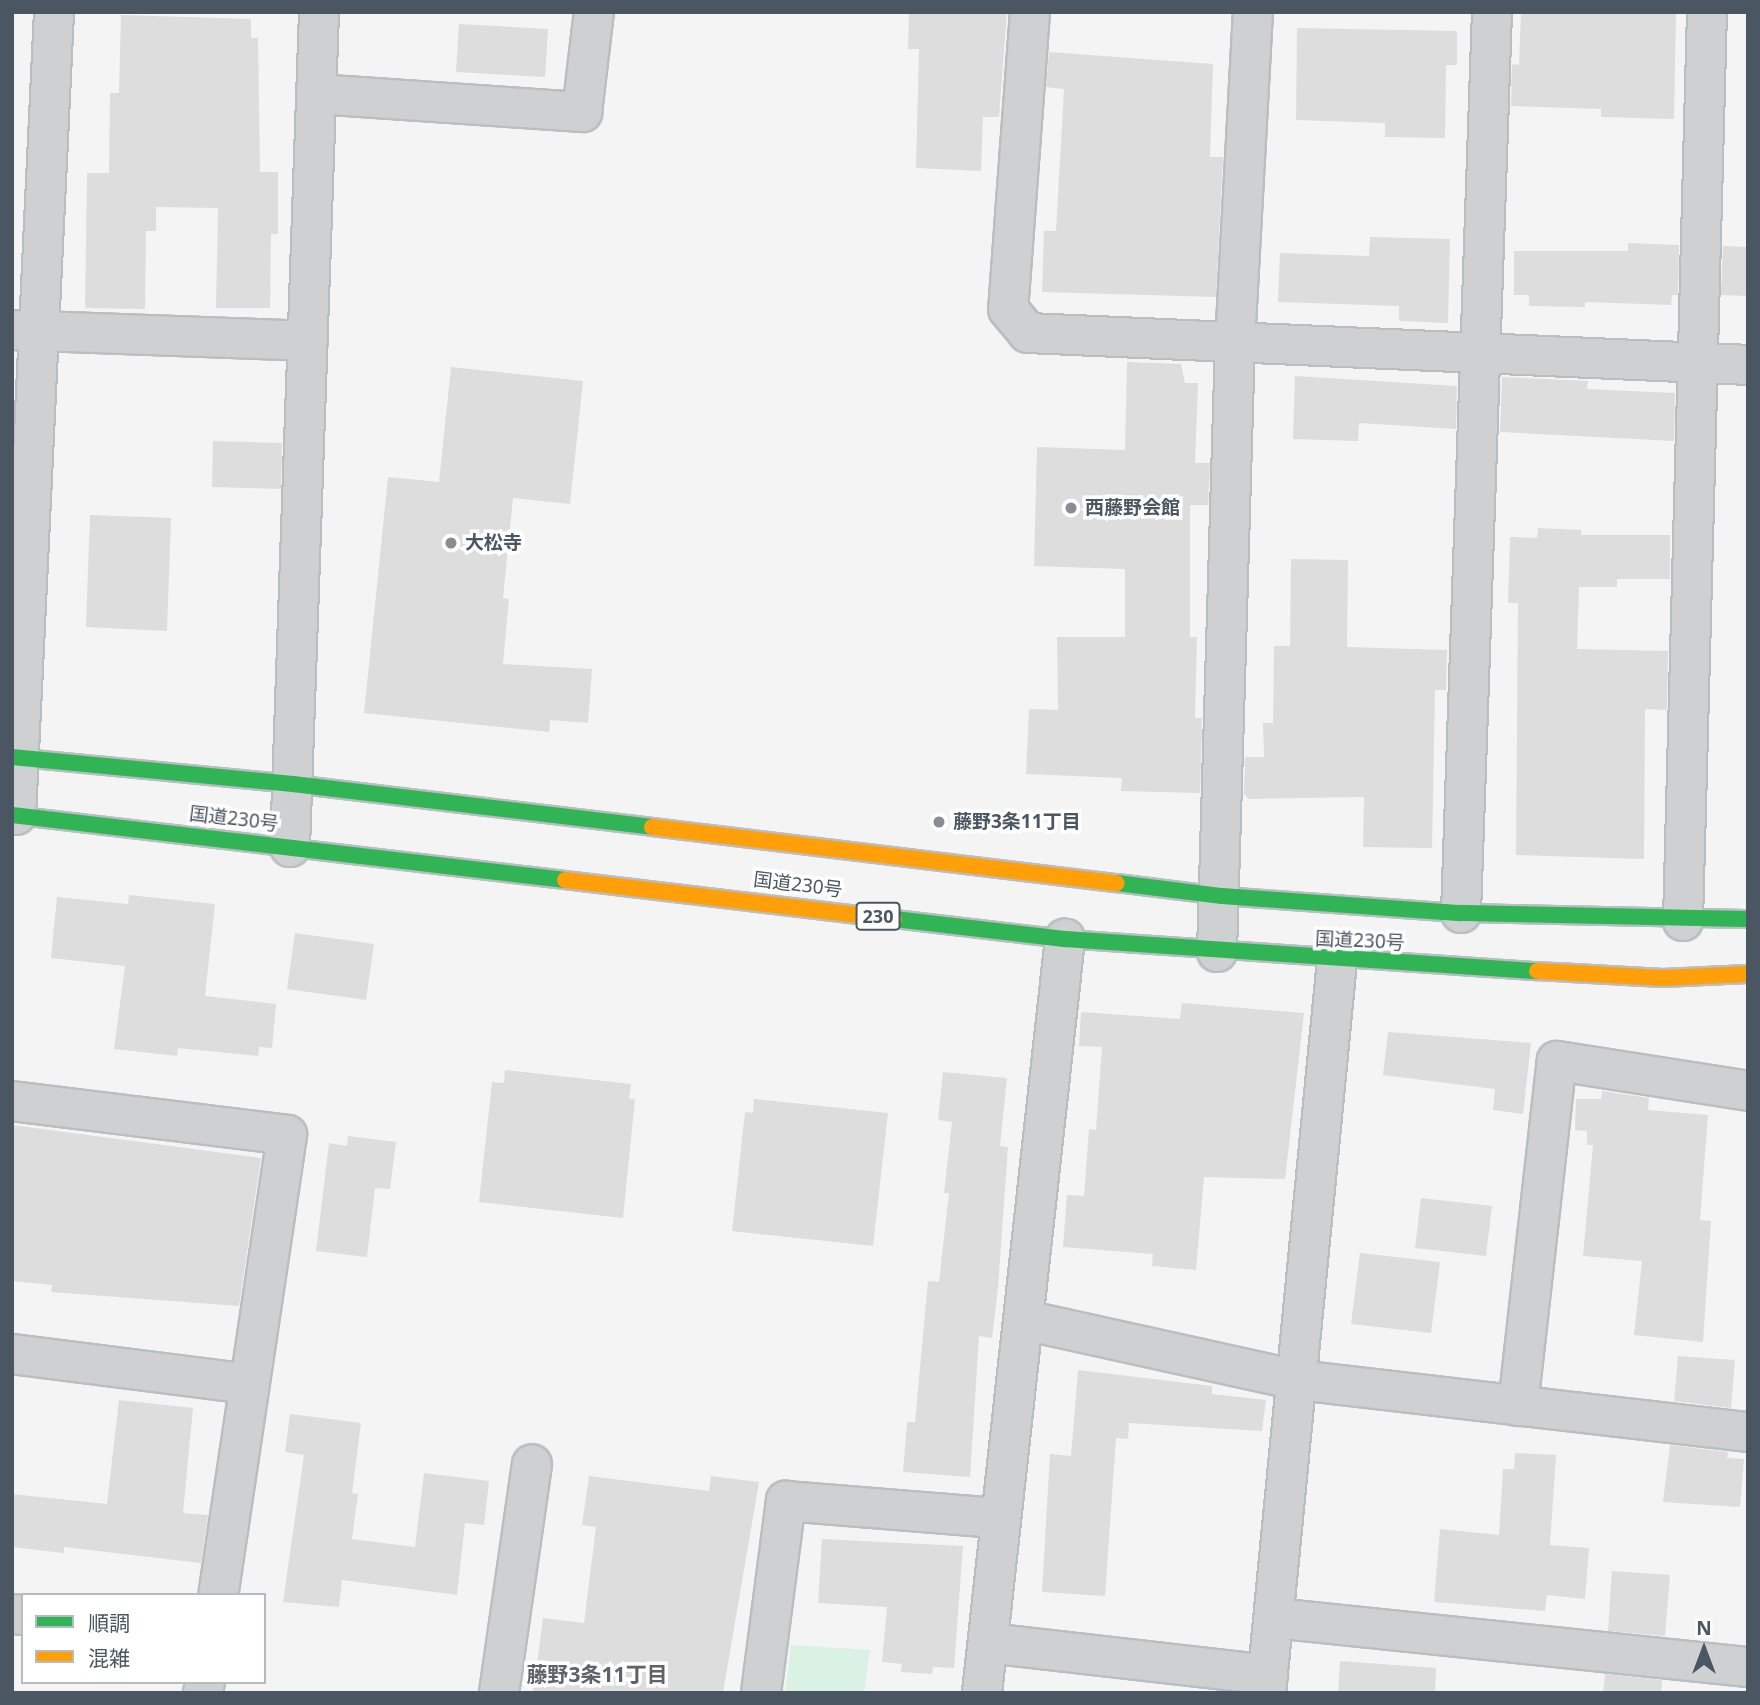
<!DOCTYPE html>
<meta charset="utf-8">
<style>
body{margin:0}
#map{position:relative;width:1760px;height:1705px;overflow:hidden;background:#f4f4f4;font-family:"Noto Sans","Noto Sans JP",sans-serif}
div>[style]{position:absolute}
.green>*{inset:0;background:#d9f2e3}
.building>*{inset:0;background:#ddddde}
.roads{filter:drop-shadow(2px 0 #b9bec3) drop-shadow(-2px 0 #b9bec3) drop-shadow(0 2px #b9bec3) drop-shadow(0 -2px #b9bec3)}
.street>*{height:38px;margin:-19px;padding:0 19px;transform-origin:19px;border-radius:19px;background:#ced0d2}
.fast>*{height:16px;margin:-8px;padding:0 8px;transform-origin:8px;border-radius:8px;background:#30b455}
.slow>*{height:16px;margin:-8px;padding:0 8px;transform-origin:8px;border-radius:8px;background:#ff9f0a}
.dots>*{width:19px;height:19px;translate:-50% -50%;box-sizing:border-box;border:4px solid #fff;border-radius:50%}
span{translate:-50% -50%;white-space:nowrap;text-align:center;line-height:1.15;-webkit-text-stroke:7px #fff;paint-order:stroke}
.shield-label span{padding:2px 5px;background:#fff;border:2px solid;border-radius:5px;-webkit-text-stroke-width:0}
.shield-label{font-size:18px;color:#4a5661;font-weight:700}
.poi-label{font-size:19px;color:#4a5661;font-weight:700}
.left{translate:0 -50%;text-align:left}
.street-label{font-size:19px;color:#4a5661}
.neighbourhood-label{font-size:21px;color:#5f6368;font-weight:700}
.frame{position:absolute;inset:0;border:14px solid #4a5661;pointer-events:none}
.legend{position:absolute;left:21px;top:1593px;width:245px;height:91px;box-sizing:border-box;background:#fff;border:2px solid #b7bbc0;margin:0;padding:9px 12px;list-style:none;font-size:21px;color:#4a5661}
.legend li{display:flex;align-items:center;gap:14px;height:35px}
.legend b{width:35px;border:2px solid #b7bbc0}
.north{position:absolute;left:1669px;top:1614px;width:70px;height:70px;-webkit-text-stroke:5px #fff;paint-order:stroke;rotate:0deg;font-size:19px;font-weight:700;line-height:28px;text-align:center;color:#4a5661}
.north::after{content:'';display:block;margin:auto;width:24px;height:32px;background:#4a5661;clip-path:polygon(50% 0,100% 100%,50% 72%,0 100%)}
</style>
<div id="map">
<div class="green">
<i style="clip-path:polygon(791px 1645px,870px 1650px,864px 1693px,785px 1693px)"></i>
</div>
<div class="building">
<i style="clip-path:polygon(1007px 12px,999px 117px,983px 117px,981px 171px,916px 168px,919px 49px,908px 49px,909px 13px)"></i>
<i style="clip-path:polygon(1521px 12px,1676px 12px,1674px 119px,1601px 117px,1601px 109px,1511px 106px,1512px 64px,1519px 65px)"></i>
<i style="clip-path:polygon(121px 15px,251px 19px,251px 38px,258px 38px,260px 172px,278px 172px,278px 234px,271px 234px,270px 308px,216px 308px,218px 208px,156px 207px,156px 231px,146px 231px,145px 309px,85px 308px,87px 173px,109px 173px,110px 93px,119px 93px)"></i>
<i style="clip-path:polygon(459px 24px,548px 29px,545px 77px,456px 72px)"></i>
<i style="clip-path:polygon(1297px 28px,1457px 31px,1457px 65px,1446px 65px,1445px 138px,1385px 137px,1385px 123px,1296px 120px)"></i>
<i style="clip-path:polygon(1049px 52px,1213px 64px,1210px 157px,1223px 157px,1216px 297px,1042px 292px,1044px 231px,1056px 231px,1064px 89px,1046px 87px)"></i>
<i style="clip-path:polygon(1370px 237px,1450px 239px,1448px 323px,1399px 321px,1399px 306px,1278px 302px,1280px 253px,1369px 256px)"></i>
<i style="clip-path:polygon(1628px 243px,1679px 245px,1678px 295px,1672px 295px,1671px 305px,1585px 302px,1585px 307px,1529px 306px,1529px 295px,1514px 295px,1514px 251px,1628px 251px)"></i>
<i style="clip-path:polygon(1723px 246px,1748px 247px,1748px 296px,1721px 295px)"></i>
<i style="clip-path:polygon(1127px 362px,1181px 364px,1185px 383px,1198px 383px,1195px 463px,1210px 463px,1208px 505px,1190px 505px,1190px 637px,1197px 637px,1195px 718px,1202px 718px,1200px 793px,1121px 791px,1122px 778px,1026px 774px,1029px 709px,1058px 710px,1057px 637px,1125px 637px,1125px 569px,1034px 566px,1037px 447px,1125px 450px)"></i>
<i style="clip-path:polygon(451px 367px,583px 381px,570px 504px,513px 498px,503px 598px,509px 599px,503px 664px,592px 669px,588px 723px,550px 720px,549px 732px,364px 713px,388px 477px,439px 482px)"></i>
<i style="clip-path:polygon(1295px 376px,1457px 386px,1456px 429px,1359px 423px,1358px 441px,1293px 439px)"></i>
<i style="clip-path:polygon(1502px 377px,1588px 381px,1587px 389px,1675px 393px,1674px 441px,1500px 432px)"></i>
<i style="clip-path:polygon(213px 441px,282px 443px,281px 489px,212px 487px)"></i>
<i style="clip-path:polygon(90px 515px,171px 518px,167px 631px,86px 627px)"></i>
<i style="clip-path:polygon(1538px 528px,1581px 530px,1581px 535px,1670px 535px,1670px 579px,1617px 579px,1617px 587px,1579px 587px,1577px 649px,1668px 651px,1667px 710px,1645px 709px,1644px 859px,1516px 855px,1518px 603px,1508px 603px,1510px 537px,1537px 538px)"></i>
<i style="clip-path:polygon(1291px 559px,1348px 560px,1347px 647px,1447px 650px,1446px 690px,1435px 690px,1432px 848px,1363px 847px,1364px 797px,1248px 799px,1244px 794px,1245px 757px,1264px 757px,1263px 723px,1273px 723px,1274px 646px,1290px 646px)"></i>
<i style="clip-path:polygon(129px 895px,215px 904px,205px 996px,276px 1004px,272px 1048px,259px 1047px,258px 1056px,178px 1048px,177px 1056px,114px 1049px,125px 966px,51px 958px,57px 897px,128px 904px)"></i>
<i style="clip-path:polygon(295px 933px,374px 944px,366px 1000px,287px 989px)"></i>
<i style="clip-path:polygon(1182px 1003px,1304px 1013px,1285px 1179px,1204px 1177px,1196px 1270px,1152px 1266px,1153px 1254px,1063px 1247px,1067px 1195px,1084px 1196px,1089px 1129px,1096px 1130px,1102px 1047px,1079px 1046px,1081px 1012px,1180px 1019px)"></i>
<i style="clip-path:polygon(1388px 1032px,1531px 1043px,1523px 1114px,1493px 1110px,1495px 1089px,1383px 1075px)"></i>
<i style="clip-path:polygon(505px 1070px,631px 1084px,629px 1099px,635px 1099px,623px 1218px,479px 1202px,492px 1082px,504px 1083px)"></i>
<i style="clip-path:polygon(943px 1072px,1007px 1078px,1000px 1146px,1008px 1147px,998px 1288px,992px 1338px,979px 1336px,970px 1477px,903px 1472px,907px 1422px,915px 1422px,928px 1281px,939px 1282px,949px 1193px,944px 1193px,952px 1122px,938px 1120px)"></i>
<i style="clip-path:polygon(1602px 1091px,1649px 1098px,1648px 1110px,1708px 1115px,1700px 1220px,1711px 1221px,1703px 1342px,1634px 1335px,1642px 1261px,1583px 1256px,1593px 1145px,1587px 1145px,1587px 1131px,1575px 1130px,1576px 1099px,1601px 1099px)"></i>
<i style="clip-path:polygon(754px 1099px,888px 1113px,873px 1246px,732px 1231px,745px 1112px,753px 1113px)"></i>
<i style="clip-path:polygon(12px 1125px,261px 1158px,239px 1306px,51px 1292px,52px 1285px,12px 1281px)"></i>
<i style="clip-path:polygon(348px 1136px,396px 1142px,390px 1189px,375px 1188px,367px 1257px,316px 1251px,329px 1143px,347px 1146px)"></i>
<i style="clip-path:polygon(1421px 1198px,1492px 1206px,1486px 1256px,1415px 1248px)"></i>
<i style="clip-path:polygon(1360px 1253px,1440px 1262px,1431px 1333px,1351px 1324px)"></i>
<i style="clip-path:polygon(1678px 1356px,1735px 1360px,1731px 1408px,1674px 1401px)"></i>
<i style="clip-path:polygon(1078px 1370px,1212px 1386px,1212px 1394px,1266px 1400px,1262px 1431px,1129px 1423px,1128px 1439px,1116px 1438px,1105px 1596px,1042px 1592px,1050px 1454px,1071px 1456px)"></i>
<i style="clip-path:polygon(119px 1400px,193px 1408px,183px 1513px,208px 1515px,201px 1563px,64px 1547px,64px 1553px,12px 1547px,12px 1494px,107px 1504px)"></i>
<i style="clip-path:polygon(290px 1414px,361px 1423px,352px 1493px,358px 1494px,352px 1539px,415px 1547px,424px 1473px,489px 1481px,484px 1525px,465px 1523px,457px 1595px,342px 1580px,339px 1607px,283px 1602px,304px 1455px,285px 1452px)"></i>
<i style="clip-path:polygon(1670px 1445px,1728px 1452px,1727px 1458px,1744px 1459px,1740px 1507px,1663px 1502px)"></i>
<i style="clip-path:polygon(1515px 1453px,1556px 1455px,1550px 1545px,1589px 1548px,1585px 1599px,1547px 1595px,1545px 1611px,1434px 1602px,1440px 1529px,1499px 1535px,1503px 1469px,1514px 1469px)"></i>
<i style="clip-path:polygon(589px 1476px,709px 1491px,711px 1476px,759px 1482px,723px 1693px,533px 1693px,543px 1618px,584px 1623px,596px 1527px,582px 1525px)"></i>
<i style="clip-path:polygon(822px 1539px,963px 1546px,954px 1668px,933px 1667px,932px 1674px,901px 1672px,902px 1664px,882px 1662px,887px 1607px,818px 1603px)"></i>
<i style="clip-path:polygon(1612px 1571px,1670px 1575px,1665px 1636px,1608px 1631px)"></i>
<i style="clip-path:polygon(1340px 1661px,1436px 1668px,1435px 1693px,1338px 1693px)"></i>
<i style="clip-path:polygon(1605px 1674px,1662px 1680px,1661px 1693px,1603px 1693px)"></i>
</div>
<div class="roads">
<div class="street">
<i style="left:1030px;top:12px;width:298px;rotate:94.2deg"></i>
<i style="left:1008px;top:309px;width:31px;rotate:50deg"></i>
<i style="left:1028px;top:333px;width:721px;rotate:2.54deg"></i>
<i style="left:317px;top:94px;width:266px;rotate:3.9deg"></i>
<i style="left:582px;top:112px;width:101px;rotate:-83.2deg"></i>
<i style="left:12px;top:330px;width:296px;rotate:2.1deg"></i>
<i style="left:16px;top:815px;width:804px;rotate:-87.29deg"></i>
<i style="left:290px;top:847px;width:836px;rotate:-88.01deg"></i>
<i style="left:1461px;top:913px;width:902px;rotate:-88.03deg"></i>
<i style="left:1683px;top:921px;width:909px;rotate:-88.49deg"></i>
<i style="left:1217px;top:952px;width:609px;rotate:-88.31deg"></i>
<i style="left:1235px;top:343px;width:331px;rotate:-86.9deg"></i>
<i style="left:12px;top:1101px;width:277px;rotate:7deg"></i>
<i style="left:287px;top:1135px;width:465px;rotate:98.5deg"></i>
<i style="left:1024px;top:1320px;width:280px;rotate:12.4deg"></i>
<i style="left:1298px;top:1380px;width:453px;rotate:6.6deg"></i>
<i style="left:12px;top:1354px;width:239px;rotate:7.2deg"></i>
<i style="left:1518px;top:1406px;width:347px;rotate:-83.6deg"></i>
<i style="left:1557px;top:1061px;width:193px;rotate:8.9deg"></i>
<i style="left:12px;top:1614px;width:11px;rotate:5deg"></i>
<i style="left:1274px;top:1618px;width:477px;rotate:5.9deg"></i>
<i style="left:988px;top:1643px;width:282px;rotate:6.5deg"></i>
<i style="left:203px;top:1693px;width:11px;rotate:-80deg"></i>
<i style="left:499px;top:1693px;width:231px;rotate:-81.8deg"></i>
<i style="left:761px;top:1693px;width:194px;rotate:-82.6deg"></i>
<i style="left:786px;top:1501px;width:214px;rotate:4.6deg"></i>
<i style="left:982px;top:1693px;width:759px;rotate:-83.72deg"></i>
<i style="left:1266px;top:1693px;width:735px;rotate:-84.46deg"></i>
</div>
<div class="fast">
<i style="left:12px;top:757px;width:282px;rotate:5.5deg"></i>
<i style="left:293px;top:784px;width:362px;rotate:6.8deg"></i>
<i style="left:12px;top:815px;width:557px;rotate:6.7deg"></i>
<i style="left:1117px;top:883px;width:106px;rotate:7.1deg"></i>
<i style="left:1222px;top:896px;width:240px;rotate:4.1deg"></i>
<i style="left:1461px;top:913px;width:287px;rotate:1.2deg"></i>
<i style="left:894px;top:919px;width:172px;rotate:6.7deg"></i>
<i style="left:1065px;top:939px;width:473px;rotate:3.9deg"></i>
</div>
<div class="slow">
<i style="left:652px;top:827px;width:468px;rotate:6.9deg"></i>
<i style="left:565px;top:880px;width:331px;rotate:6.8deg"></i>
<i style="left:1537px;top:971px;width:126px;rotate:3.2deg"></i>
<i style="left:1663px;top:978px;width:85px;rotate:-2.7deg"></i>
</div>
</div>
<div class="dots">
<i style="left:1071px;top:508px;background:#868d94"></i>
<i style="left:451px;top:543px;background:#868d94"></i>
<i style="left:939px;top:822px;background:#868d94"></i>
</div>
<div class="shield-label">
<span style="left:878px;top:916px">230</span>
</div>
<div class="poi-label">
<span class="left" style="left:1085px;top:508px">西藤野会館</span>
<span class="left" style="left:465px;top:543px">大松寺</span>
<span class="left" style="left:953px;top:822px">藤野3条11丁目</span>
</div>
<div class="street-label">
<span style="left:234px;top:819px;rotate:7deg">国道230号</span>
<span style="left:798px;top:885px;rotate:7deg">国道230号</span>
<span style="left:1360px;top:941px;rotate:3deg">国道230号</span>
</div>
<div class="neighbourhood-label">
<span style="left:597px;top:1674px">藤野3条11丁目</span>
</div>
<div class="frame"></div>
<ul class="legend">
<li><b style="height:9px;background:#30b455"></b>順調</li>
<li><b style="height:9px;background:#ff9f0a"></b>混雑</li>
</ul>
<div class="north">N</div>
</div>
